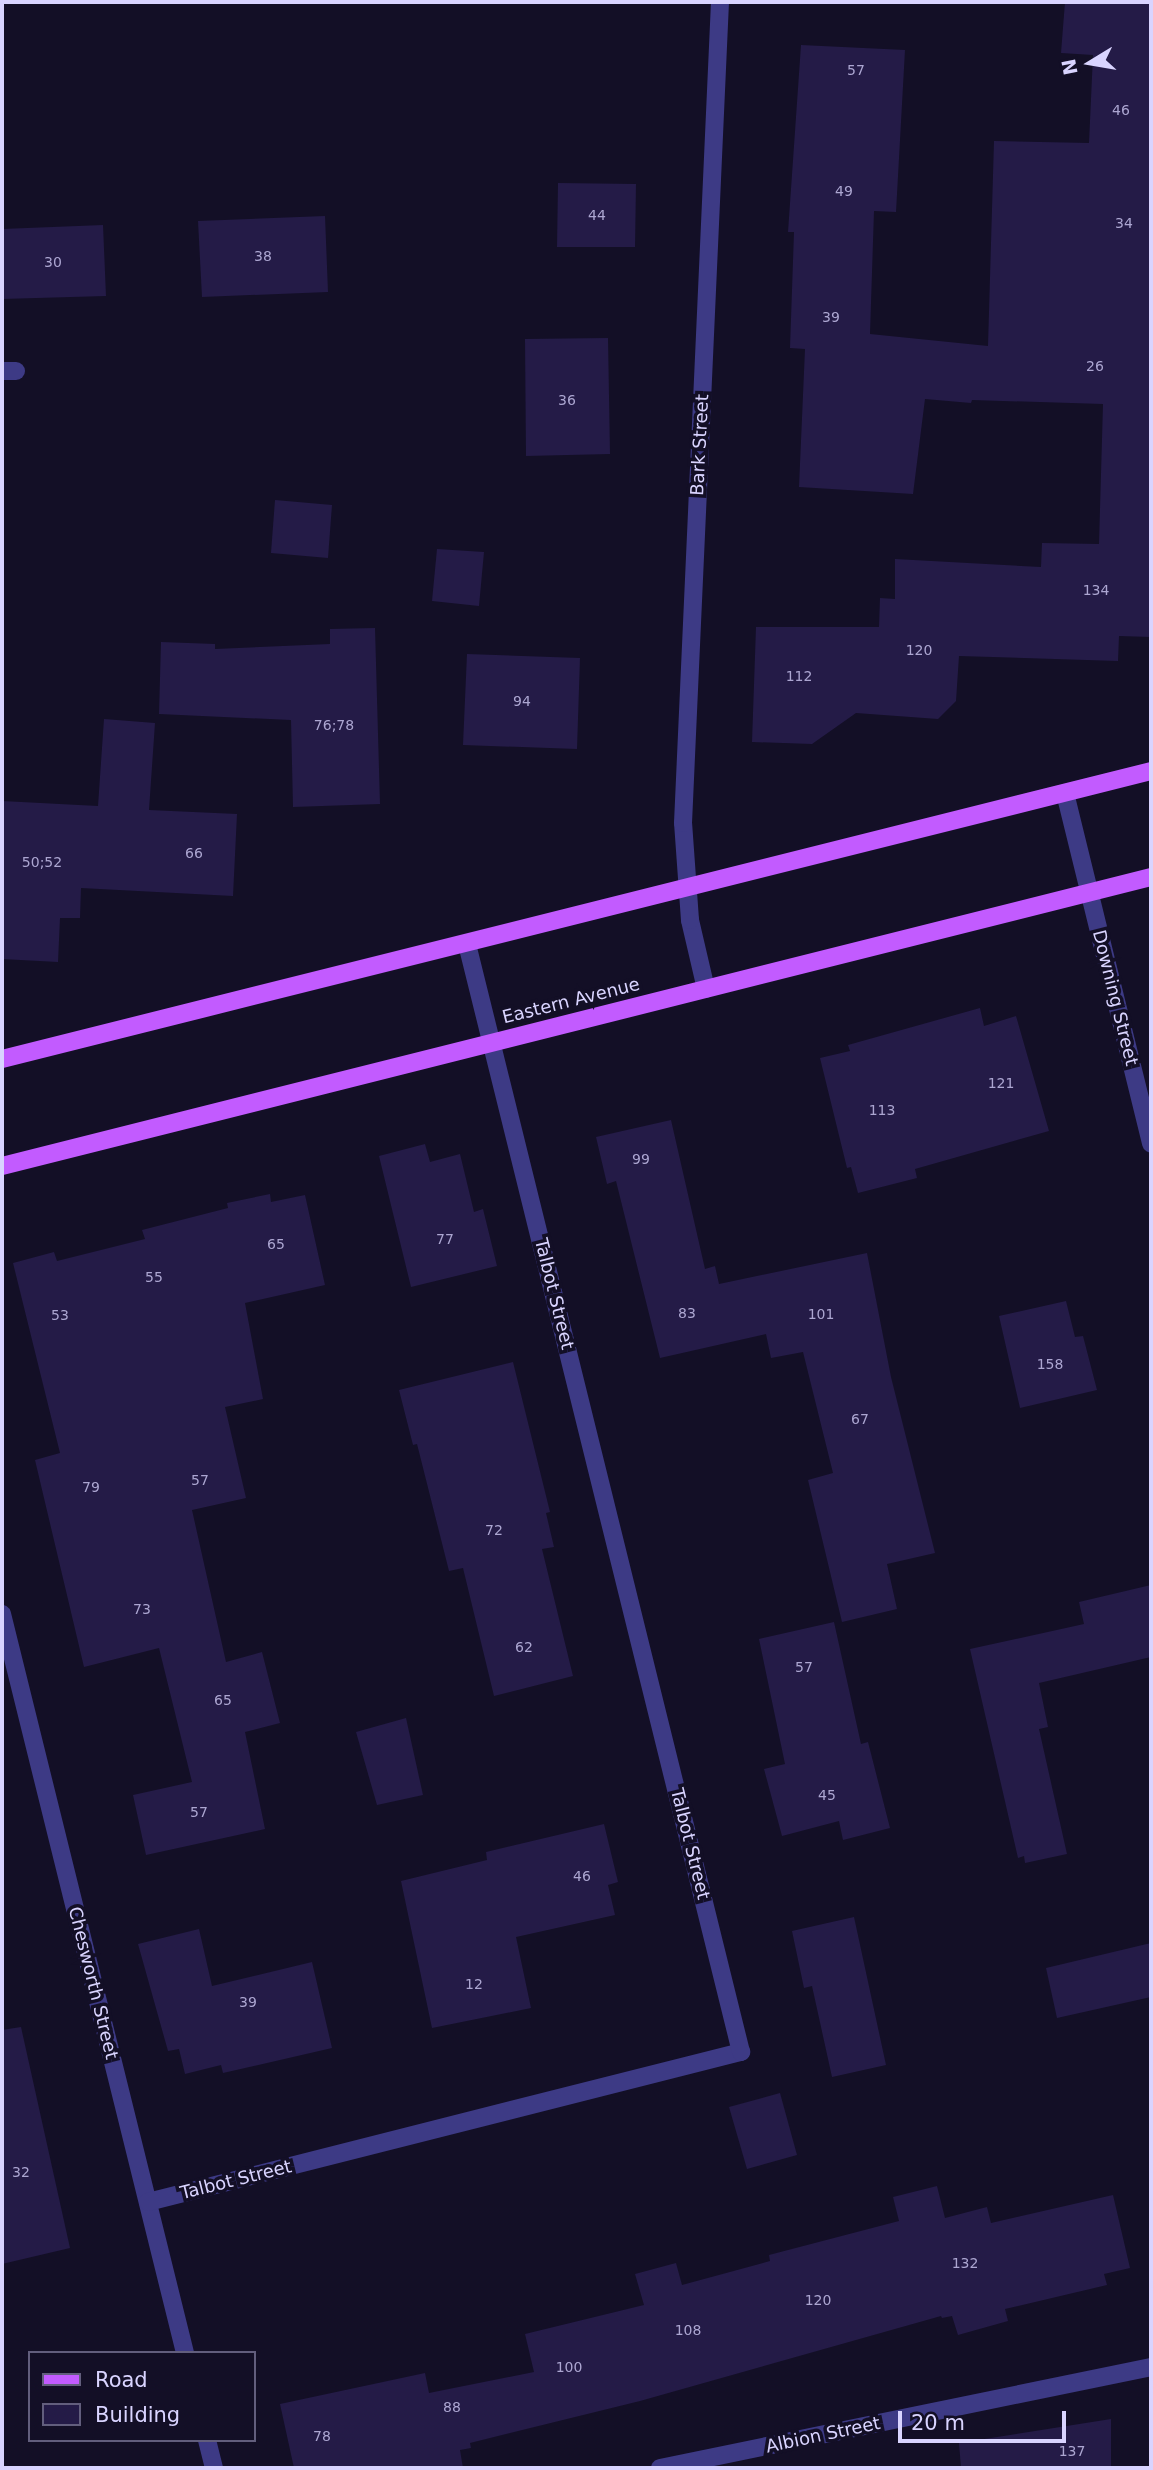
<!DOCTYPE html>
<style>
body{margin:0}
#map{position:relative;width:1153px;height:2470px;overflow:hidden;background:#130f26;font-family:"DejaVu Sans",sans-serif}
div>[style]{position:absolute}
.building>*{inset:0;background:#241b47}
.minor>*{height:18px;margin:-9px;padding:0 9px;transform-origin:9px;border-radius:9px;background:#3d3a85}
.major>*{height:18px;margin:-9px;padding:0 9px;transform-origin:9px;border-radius:9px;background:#c25bff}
span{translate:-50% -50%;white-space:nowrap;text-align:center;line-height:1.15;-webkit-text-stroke:7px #130f26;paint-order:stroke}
.number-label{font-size:14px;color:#aca6d1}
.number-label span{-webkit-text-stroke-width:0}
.street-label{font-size:18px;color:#d9d4ff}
.frame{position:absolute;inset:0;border:4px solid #d9d4ff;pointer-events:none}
.legend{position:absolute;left:28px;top:2351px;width:228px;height:91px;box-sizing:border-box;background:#130f26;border:2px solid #625e7d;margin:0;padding:9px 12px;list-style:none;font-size:21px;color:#d9d4ff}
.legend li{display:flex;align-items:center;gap:14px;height:35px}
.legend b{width:35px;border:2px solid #625e7d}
.north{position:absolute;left:1055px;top:28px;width:70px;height:70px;-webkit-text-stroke:5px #130f26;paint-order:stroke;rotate:259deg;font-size:19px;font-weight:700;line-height:28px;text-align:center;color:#d9d4ff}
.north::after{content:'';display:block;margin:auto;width:24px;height:32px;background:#d9d4ff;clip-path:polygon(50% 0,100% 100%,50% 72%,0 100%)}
.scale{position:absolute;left:898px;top:2411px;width:168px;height:32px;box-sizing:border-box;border:4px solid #d9d4ff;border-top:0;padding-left:9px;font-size:21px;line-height:24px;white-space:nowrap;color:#d9d4ff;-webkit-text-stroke:5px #130f26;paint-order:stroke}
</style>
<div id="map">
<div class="building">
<i style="clip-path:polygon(1065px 2px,1151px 2px,1151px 637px,1119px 636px,1118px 661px,959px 656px,956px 701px,938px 719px,856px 713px,812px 744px,752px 742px,756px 627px,879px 627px,880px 598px,895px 599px,895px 559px,1041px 567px,1042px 543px,1099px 544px,1103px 404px,972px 400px,971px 403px,925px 399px,913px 494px,799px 487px,805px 349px,790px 348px,794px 232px,788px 232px,801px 45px,905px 50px,896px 212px,874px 211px,870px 334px,988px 346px,994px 141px,1089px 143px,1093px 55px,1061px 53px)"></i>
<i style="clip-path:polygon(558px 183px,636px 184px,635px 247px,557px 247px)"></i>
<i style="clip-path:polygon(325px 216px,328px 292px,202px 297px,198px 221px)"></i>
<i style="clip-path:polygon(103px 225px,106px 296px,2px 299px,2px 229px)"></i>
<i style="clip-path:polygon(608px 338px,610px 454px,526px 456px,525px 339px)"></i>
<i style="clip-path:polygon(275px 500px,332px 505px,328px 558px,271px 553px)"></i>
<i style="clip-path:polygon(437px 549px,484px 552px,479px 606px,432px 601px)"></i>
<i style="clip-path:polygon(375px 628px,380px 804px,293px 807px,291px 720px,159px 714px,161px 642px,215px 644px,215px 649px,330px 644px,330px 629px)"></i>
<i style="clip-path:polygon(467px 654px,580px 658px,577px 749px,463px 745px)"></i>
<i style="clip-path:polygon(104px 719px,155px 723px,149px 810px,237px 814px,233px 896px,81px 888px,80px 918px,60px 918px,58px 962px,2px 959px,2px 801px,98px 806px)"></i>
<i style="clip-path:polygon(980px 1008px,984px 1026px,1016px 1016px,1049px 1131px,915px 1169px,917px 1178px,858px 1193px,851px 1167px,847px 1168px,820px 1058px,850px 1051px,848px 1045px)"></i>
<i style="clip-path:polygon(671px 1120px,705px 1269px,715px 1266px,719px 1284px,867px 1253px,891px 1377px,935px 1553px,887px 1564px,897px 1609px,842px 1622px,808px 1480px,833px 1473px,803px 1352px,771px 1358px,766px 1334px,660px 1358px,616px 1181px,607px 1184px,596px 1137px)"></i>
<i style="clip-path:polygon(425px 1144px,430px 1162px,460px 1154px,474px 1212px,483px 1209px,497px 1266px,411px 1287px,379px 1156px)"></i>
<i style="clip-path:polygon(270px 1194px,271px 1202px,305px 1195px,325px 1285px,245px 1303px,263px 1399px,225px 1407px,246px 1498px,192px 1510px,226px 1662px,262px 1652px,280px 1723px,245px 1732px,265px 1829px,146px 1855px,133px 1795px,192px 1782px,159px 1648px,84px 1667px,35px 1460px,60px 1453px,13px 1263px,54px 1252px,57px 1261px,145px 1239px,142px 1230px,228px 1208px,227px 1203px)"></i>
<i style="clip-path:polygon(1066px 1301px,1075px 1337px,1083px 1336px,1097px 1390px,1020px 1408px,999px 1316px)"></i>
<i style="clip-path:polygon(513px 1362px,550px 1512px,546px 1513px,554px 1547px,542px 1549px,573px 1676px,494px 1696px,463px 1568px,449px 1571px,417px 1444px,413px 1445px,399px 1390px)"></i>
<i style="clip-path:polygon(1151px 1585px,1151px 1657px,1039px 1683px,1048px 1727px,1039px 1729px,1067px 1854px,1025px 1863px,1024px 1856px,1018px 1858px,970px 1649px,1084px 1624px,1079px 1602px)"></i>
<i style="clip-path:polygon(834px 1622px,861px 1744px,868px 1742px,890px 1828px,843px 1840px,839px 1821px,782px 1836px,764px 1769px,785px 1764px,759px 1639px)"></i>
<i style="clip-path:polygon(406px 1718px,423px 1795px,377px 1805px,356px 1732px)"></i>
<i style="clip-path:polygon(604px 1824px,618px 1882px,608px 1885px,615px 1915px,516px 1937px,531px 2008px,432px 2028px,401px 1881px,487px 1860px,486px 1852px)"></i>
<i style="clip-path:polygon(854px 1917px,886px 2065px,832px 2077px,812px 1986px,804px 1988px,792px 1931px)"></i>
<i style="clip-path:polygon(199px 1929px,212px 1986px,312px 1962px,332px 2048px,223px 2073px,221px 2065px,185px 2074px,179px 2049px,168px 2051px,138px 1944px)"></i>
<i style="clip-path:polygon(1151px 1943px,1151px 1997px,1057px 2018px,1046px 1968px)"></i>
<i style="clip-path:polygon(21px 2027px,70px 2248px,2px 2264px,2px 2030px)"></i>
<i style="clip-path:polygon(780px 2093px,797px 2155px,747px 2169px,729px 2107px)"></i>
<i style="clip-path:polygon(937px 2186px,945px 2218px,987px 2207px,991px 2223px,1113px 2195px,1130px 2268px,1104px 2274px,1107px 2285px,1005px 2309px,1008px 2321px,958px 2335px,952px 2316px,942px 2318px,941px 2316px,640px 2401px,470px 2443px,471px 2448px,460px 2450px,463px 2468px,294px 2468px,280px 2404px,425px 2373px,429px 2393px,534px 2372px,525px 2334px,644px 2305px,635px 2274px,676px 2263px,682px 2285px,770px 2261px,769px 2255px,899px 2221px,893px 2197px)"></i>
<i style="clip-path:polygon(1111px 2419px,1111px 2468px,961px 2468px,959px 2443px)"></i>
</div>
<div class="minor">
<i style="left:2px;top:371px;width:14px"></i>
<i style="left:1065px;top:793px;width:361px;rotate:76.2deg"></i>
<i style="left:706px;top:989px;width:71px;rotate:-103.1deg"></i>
<i style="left:690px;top:920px;width:97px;rotate:-94.1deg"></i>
<i style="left:683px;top:823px;width:822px;rotate:-87.42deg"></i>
<i style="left:2px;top:1614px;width:761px;rotate:76.09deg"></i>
<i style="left:148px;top:2202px;width:612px;rotate:-14.2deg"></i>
<i style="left:741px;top:2052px;width:1141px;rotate:-103.89deg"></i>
<i style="left:207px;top:2440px;width:29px;rotate:76deg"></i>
<i style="left:660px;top:2468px;width:501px;rotate:-11.62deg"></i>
</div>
<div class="major">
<i style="left:2px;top:1059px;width:1185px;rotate:-14.07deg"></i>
<i style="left:2px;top:1166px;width:1185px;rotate:-14.12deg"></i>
</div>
<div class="number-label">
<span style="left:856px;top:70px">57</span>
<span style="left:1121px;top:110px">46</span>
<span style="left:844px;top:191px">49</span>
<span style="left:597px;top:215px">44</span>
<span style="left:1124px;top:223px">34</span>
<span style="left:263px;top:256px">38</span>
<span style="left:53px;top:262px">30</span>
<span style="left:831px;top:317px">39</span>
<span style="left:1095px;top:366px">26</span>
<span style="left:567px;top:400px">36</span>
<span style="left:1096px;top:590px">134</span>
<span style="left:919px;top:650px">120</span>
<span style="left:799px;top:676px">112</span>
<span style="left:522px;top:701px">94</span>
<span style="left:334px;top:725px">76;78</span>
<span style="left:194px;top:853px">66</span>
<span style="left:42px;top:862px">50;52</span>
<span style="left:1001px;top:1083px">121</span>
<span style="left:882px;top:1110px">113</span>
<span style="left:641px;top:1159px">99</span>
<span style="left:445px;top:1239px">77</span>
<span style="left:276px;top:1244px">65</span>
<span style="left:154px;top:1277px">55</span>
<span style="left:687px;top:1313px">83</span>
<span style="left:821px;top:1314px">101</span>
<span style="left:60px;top:1315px">53</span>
<span style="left:1050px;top:1364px">158</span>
<span style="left:860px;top:1419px">67</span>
<span style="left:200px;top:1480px">57</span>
<span style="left:91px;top:1487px">79</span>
<span style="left:494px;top:1530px">72</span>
<span style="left:142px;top:1609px">73</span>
<span style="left:524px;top:1647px">62</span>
<span style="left:804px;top:1667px">57</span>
<span style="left:223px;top:1700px">65</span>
<span style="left:827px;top:1795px">45</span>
<span style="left:199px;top:1812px">57</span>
<span style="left:582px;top:1876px">46</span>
<span style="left:474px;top:1984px">12</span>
<span style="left:248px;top:2002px">39</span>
<span style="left:21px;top:2172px">32</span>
<span style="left:965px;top:2263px">132</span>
<span style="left:818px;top:2300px">120</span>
<span style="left:688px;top:2330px">108</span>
<span style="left:569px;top:2367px">100</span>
<span style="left:452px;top:2407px">88</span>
<span style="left:322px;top:2436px">78</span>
<span style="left:1072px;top:2451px">137</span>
</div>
<div class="street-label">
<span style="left:700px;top:445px;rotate:-87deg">Bark Street</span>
<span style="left:1115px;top:998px;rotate:76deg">Downing Street</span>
<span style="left:571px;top:1001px;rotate:-14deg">Eastern Avenue</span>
<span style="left:554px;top:1294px;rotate:76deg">Talbot Street</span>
<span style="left:690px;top:1844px;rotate:76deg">Talbot Street</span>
<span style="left:93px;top:1983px;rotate:76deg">Chesworth Street</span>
<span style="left:236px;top:2180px;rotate:-14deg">Talbot Street</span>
<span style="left:823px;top:2435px;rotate:-12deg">Albion Street</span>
</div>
<div class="frame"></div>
<ul class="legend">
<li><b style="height:9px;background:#c25bff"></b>Road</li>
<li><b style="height:19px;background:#241b47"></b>Building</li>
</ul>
<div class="north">N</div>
<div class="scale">20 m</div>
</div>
